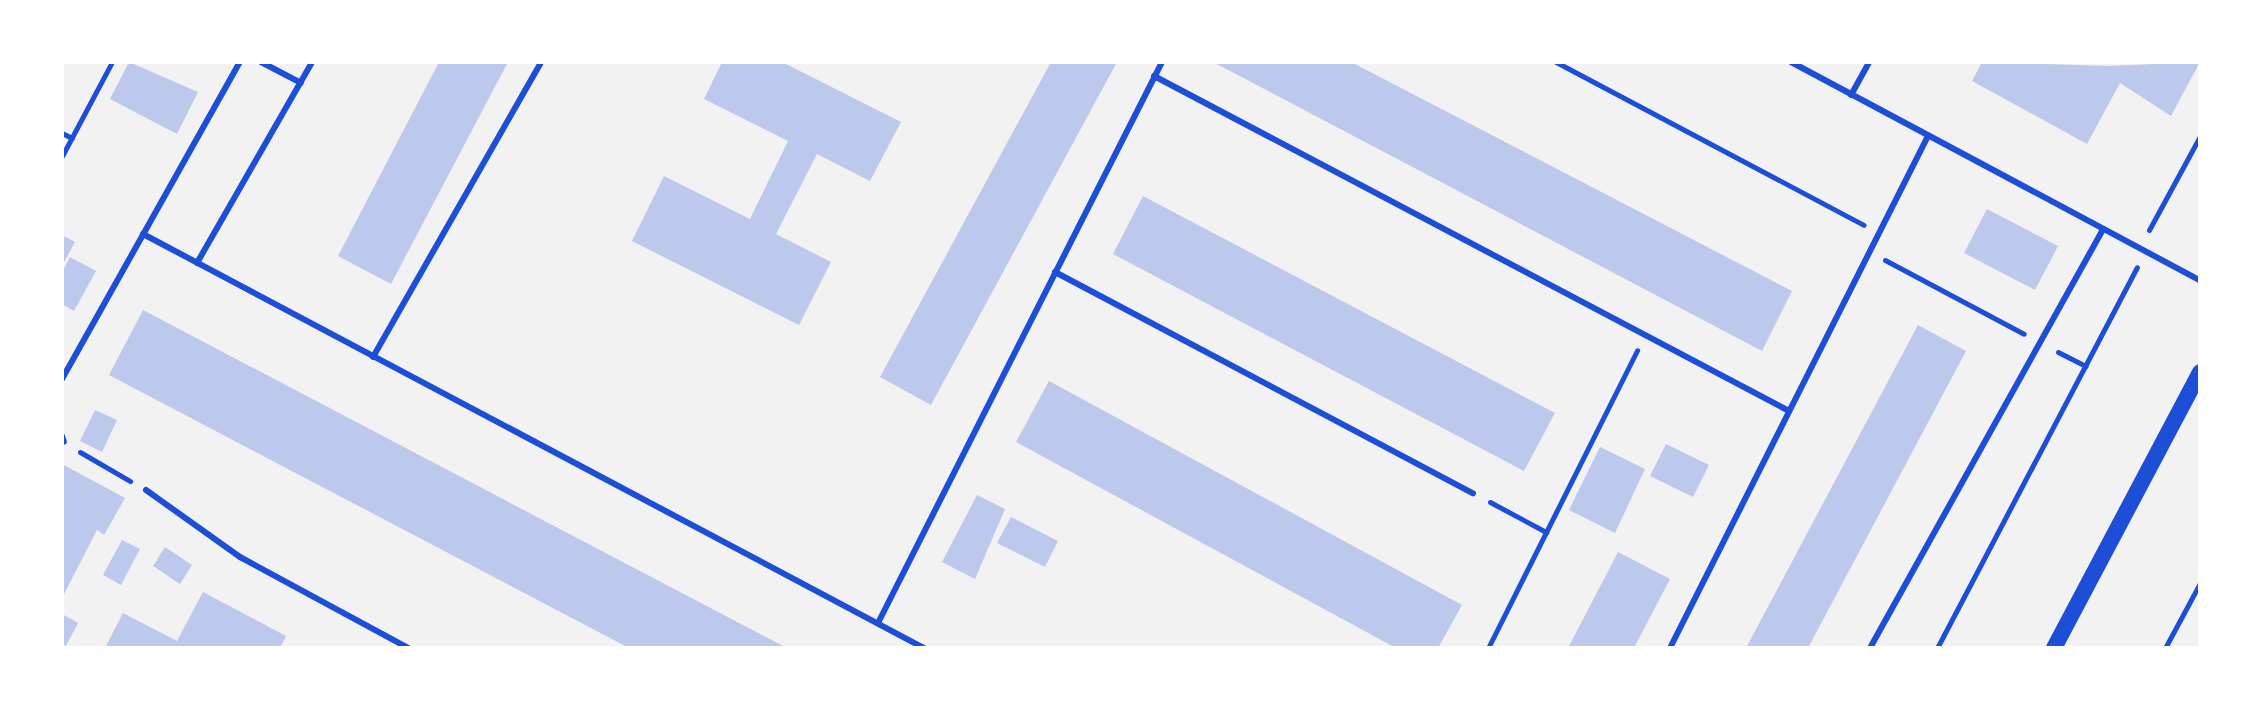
<!DOCTYPE html>
<style>
body{margin:0}
#map{position:relative;width:2262px;height:710px;overflow:hidden;background:#f2f2f2;font-family:Roboto,sans-serif}
div>[style]{position:absolute}
.building>*{inset:0;background:#bdc9ec}
.path>*{height:5px;margin:-2.5px;padding:0 2.5px;transform-origin:2.5px;border-radius:2.5px;background:#1d4ed8}
.service>*{height:6px;margin:-3px;padding:0 3px;transform-origin:3px;border-radius:3px;background:#1d4ed8}
.secondary>*{height:16px;margin:-8px;padding:0 8px;transform-origin:8px;border-radius:8px;background:#1d4ed8}
span{translate:-50% -50%;white-space:nowrap;text-align:center;line-height:1.15;-webkit-text-stroke:8px #fff;paint-order:stroke}
.frame{position:absolute;inset:0;border:64px solid #fff;pointer-events:none}
</style>
<div id="map">
<div class="building">
<i style="clip-path:polygon(129px 62px,198px 92px,177px 134px,110px 99px)"></i>
<i style="clip-path:polygon(439px 62px,508px 62px,391px 284px,338px 256px)"></i>
<i style="clip-path:polygon(722px 62px,782px 62px,901px 122px,870px 181px,817px 154px,776px 234px,831px 262px,799px 325px,632px 241px,664px 176px,750px 219px,788px 141px,704px 99px)"></i>
<i style="clip-path:polygon(1051px 62px,1117px 62px,931px 405px,880px 377px)"></i>
<i style="clip-path:polygon(1213px 62px,1351px 62px,1792px 291px,1762px 351px)"></i>
<i style="clip-path:polygon(1982px 62px,2108px 66px,2200px 62px,2171px 116px,2120px 83px,2087px 144px,1972px 81px)"></i>
<i style="clip-path:polygon(1143px 196px,1555px 413px,1524px 471px,1113px 254px)"></i>
<i style="clip-path:polygon(1987px 209px,2058px 246px,2035px 290px,1964px 253px)"></i>
<i style="clip-path:polygon(62px 235px,75px 242px,62px 266px)"></i>
<i style="clip-path:polygon(70px 257px,96px 271px,74px 311px,62px 304px,62px 272px)"></i>
<i style="clip-path:polygon(143px 310px,516px 506px,787px 648px,629px 648px,109px 375px)"></i>
<i style="clip-path:polygon(1918px 325px,1966px 351px,1808px 648px,1746px 648px)"></i>
<i style="clip-path:polygon(1049px 381px,1462px 605px,1438px 648px,1396px 648px,1016px 442px)"></i>
<i style="clip-path:polygon(95px 410px,117px 420px,102px 452px,80px 441px)"></i>
<i style="clip-path:polygon(1666px 444px,1709px 465px,1693px 497px,1650px 476px)"></i>
<i style="clip-path:polygon(1600px 447px,1645px 469px,1615px 533px,1569px 510px)"></i>
<i style="clip-path:polygon(62px 464px,125px 498px,104px 535px,97px 530px,62px 598px)"></i>
<i style="clip-path:polygon(977px 495px,1005px 509px,975px 579px,942px 562px)"></i>
<i style="clip-path:polygon(1011px 517px,1058px 541px,1045px 567px,997px 543px)"></i>
<i style="clip-path:polygon(122px 540px,140px 549px,121px 585px,103px 575px)"></i>
<i style="clip-path:polygon(165px 547px,192px 565px,180px 584px,153px 566px)"></i>
<i style="clip-path:polygon(1618px 552px,1670px 579px,1634px 648px,1568px 648px)"></i>
<i style="clip-path:polygon(203px 592px,286px 636px,280px 648px,105px 648px,123px 613px,177px 641px)"></i>
<i style="clip-path:polygon(62px 614px,78px 623px,66px 646px,62px 644px)"></i>
</div>
<div class="path">
<i style="left:1556px;top:62px;width:348px;rotate:27.9deg"></i>
<i style="left:62px;top:133px;width:11px;rotate:27deg"></i>
<i style="left:62px;top:156px;width:106px;rotate:-62deg"></i>
<i style="left:2149px;top:230px;width:107px;rotate:-61.5deg"></i>
<i style="left:1885px;top:260px;width:157px;rotate:28deg"></i>
<i style="left:2058px;top:352px;width:31px;rotate:27deg"></i>
<i style="left:80px;top:452px;width:58px;rotate:30.1deg"></i>
<i style="left:1490px;top:502px;width:64px;rotate:28.2deg"></i>
<i style="left:1488px;top:648px;width:333px;rotate:-63.4deg"></i>
<i style="left:1937px;top:648px;width:430px;rotate:-62.3deg"></i>
<i style="left:2165px;top:648px;width:74px;rotate:-61.7deg"></i>
</div>
<div class="service">
<i style="left:261px;top:62px;width:45px;rotate:27.7deg"></i>
<i style="left:1791px;top:62px;width:463px;rotate:28.1deg"></i>
<i style="left:1154px;top:76px;width:718px;rotate:27.81deg"></i>
<i style="left:1851px;top:95px;width:38px;rotate:-61deg"></i>
<i style="left:143px;top:234px;width:884px;rotate:27.93deg"></i>
<i style="left:197px;top:263px;width:232px;rotate:-60.2deg"></i>
<i style="left:1055px;top:272px;width:473px;rotate:27.9deg"></i>
<i style="left:373px;top:357px;width:339px;rotate:-60.3deg"></i>
<i style="left:62px;top:379px;width:364px;rotate:-60.7deg"></i>
<i style="left:62px;top:436px;width:6px;rotate:72deg"></i>
<i style="left:146px;top:490px;width:115px;rotate:35.5deg"></i>
<i style="left:240px;top:557px;width:191px;rotate:28.4deg"></i>
<i style="left:878px;top:623px;width:629px;rotate:-63.15deg"></i>
<i style="left:1670px;top:648px;width:571px;rotate:-63.26deg"></i>
<i style="left:1870px;top:648px;width:479px;rotate:-60.9deg"></i>
</div>
<div class="secondary">
<i style="left:2054px;top:648px;width:312px;rotate:-62.1deg"></i>
</div>
<div class="frame"></div>
</div>
